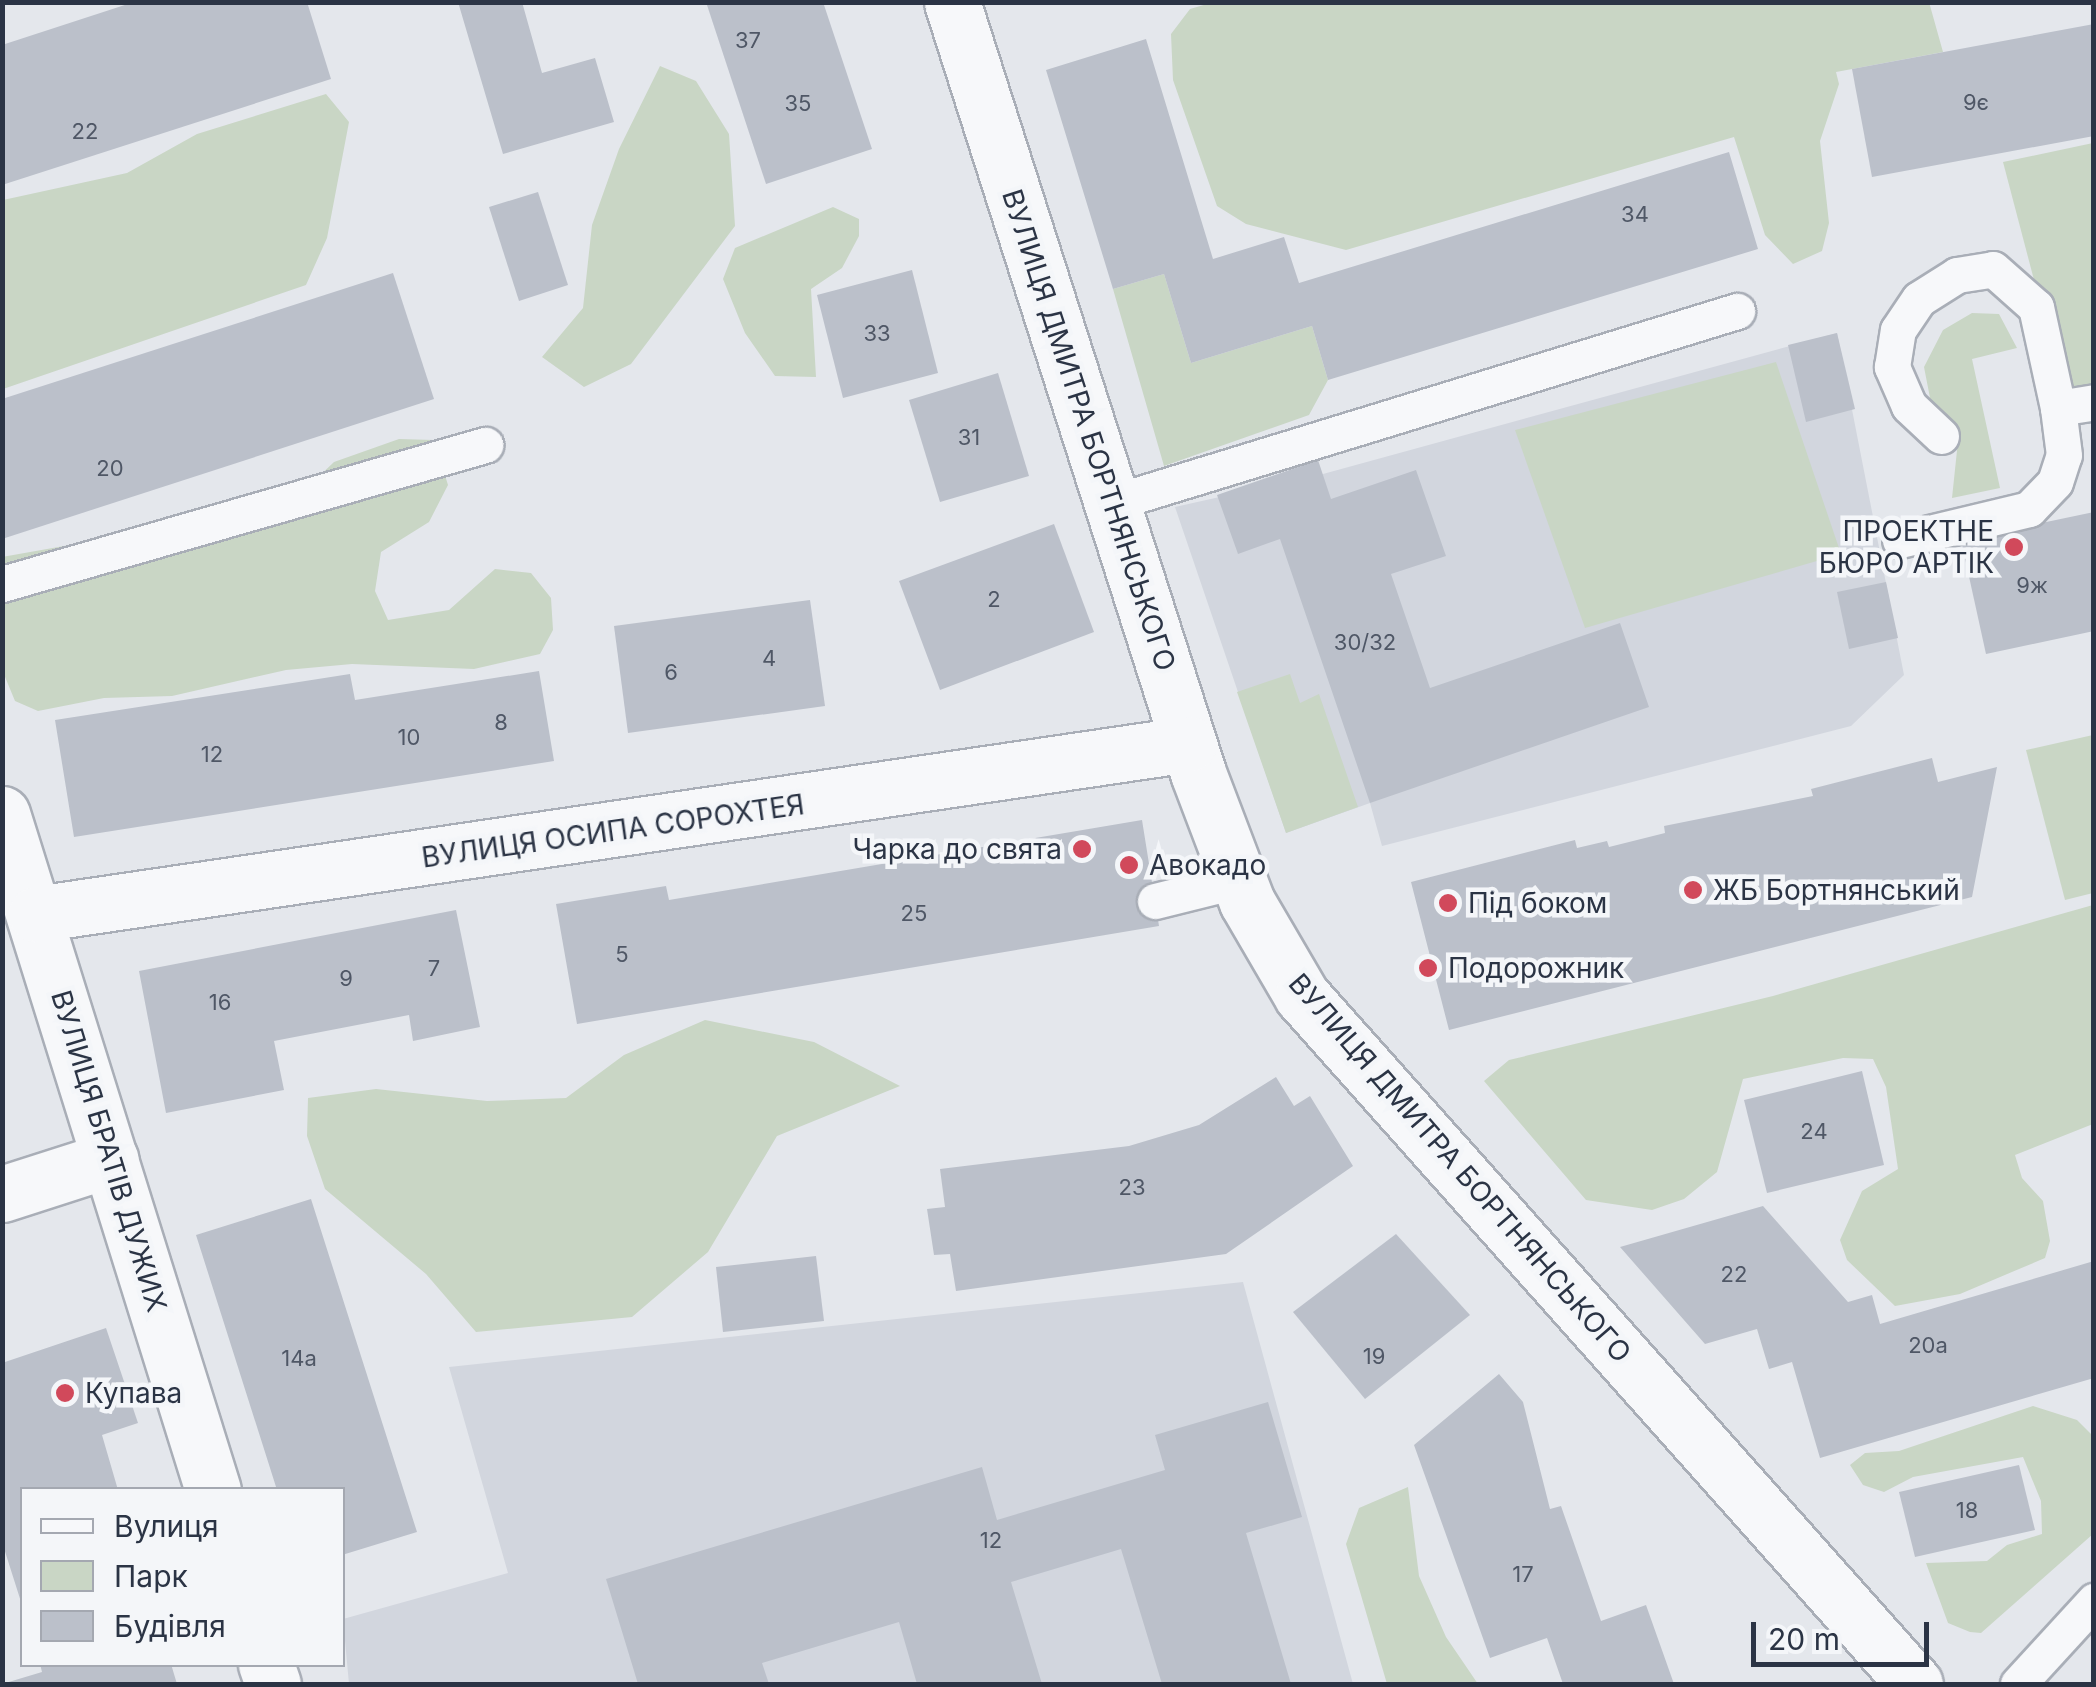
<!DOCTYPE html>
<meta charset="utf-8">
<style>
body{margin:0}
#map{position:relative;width:2096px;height:1687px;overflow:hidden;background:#e4e7ec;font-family:Inter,sans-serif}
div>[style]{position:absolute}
.built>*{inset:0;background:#d2d6de}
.green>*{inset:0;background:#c9d6c5}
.building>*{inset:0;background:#bbc0ca}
.roads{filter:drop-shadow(2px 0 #a9aeb7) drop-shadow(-2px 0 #a9aeb7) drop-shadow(0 2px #a9aeb7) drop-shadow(0 -2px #a9aeb7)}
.service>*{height:35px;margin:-17.5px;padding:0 17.5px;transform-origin:17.5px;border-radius:17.5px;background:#f7f8fa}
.minor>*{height:55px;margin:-27.5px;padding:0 27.5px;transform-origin:27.5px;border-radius:27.5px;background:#f7f8fa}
.dots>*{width:28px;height:28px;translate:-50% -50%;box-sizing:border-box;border:5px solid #f4f6f9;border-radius:50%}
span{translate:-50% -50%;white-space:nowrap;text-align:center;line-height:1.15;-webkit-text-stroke:9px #f4f6f9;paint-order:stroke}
.number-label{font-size:22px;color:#4f5766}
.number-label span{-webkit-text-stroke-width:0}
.street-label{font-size:28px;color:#2b3445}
.poi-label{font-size:28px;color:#2b3445}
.right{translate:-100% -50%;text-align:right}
.left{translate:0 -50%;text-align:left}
.frame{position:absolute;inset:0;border:5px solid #2b3445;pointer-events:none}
.legend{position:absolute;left:20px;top:1487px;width:325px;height:180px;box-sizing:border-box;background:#f4f6f9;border:2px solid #a4a8b1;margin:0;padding:12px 18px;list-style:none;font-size:30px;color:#2b3445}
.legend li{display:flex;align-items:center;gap:20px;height:50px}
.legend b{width:50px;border:2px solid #a4a8b1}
.scale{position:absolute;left:1751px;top:1622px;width:178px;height:45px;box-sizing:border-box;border:5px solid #2b3445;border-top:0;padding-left:12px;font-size:30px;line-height:35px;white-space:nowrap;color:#2b3445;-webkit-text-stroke:8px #f4f6f9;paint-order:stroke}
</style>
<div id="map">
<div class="built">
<i style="clip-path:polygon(1837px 333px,1904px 675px,1851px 726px,1382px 846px,1370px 803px,1286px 833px,1175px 507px,1323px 474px)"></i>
<i style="clip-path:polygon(1243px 1282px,1353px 1684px,349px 1684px,343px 1619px,508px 1573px,449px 1367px)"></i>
</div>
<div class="green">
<i style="clip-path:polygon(1214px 2px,1929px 2px,1943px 52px,1836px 72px,1839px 84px,1820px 141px,1829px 223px,1822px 251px,1793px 264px,1765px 235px,1734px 137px,1346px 250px,1246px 224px,1217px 206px,1173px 80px,1171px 34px,1190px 9px)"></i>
<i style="clip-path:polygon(660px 66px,696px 81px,729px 134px,735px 226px,631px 364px,584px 387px,542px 357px,583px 308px,592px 225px,619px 149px)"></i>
<i style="clip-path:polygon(326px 94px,349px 122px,327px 238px,306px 285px,3px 389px,3px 200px,127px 173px,197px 134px)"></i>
<i style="clip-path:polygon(2093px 143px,2093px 394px,2073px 392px,2059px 375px,2003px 162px)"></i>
<i style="clip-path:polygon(833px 207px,859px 219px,859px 236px,842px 268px,811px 289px,816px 377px,775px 376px,745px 333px,723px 279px,735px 248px)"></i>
<i style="clip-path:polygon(1164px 274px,1191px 363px,1312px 326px,1328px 380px,1309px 415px,1164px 466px,1113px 289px)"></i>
<i style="clip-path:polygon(1972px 313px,1999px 314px,2017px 348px,1972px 359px,2000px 488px,1952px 498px,1958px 441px,1931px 403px,1924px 367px,1943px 330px)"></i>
<i style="clip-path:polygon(1776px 362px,1841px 554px,1585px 628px,1515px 430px)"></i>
<i style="clip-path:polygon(399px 439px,434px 440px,448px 485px,429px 522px,381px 552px,375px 591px,388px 620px,449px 610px,495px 569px,531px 573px,551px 598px,553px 630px,540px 654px,474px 669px,352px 664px,286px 670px,172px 696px,104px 698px,38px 711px,15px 701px,3px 672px,2px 557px,154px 530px,197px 509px,310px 485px,334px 462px)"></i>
<i style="clip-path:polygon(1290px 674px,1300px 703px,1319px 694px,1358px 807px,1286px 833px,1237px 692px)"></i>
<i style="clip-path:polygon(2093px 735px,2093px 893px,2065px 900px,2026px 750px)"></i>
<i style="clip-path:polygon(2093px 905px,2093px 1124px,2015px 1155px,2022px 1178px,2043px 1201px,2050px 1241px,2045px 1258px,1960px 1294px,1895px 1306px,1847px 1260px,1840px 1240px,1862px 1191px,1898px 1169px,1886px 1087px,1873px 1059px,1843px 1058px,1743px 1079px,1717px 1172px,1684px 1199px,1652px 1210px,1586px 1200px,1484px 1081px,1509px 1060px,1773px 996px)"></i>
<i style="clip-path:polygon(705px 1020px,814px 1042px,900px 1086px,777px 1136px,708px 1252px,632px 1317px,476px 1332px,426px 1274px,325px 1189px,307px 1136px,308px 1098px,376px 1089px,487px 1101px,566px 1098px,624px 1055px)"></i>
<i style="clip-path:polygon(2033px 1406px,2077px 1420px,2093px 1436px,2093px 1534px,1981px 1633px,1970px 1632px,1948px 1623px,1926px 1563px,1987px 1561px,2007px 1545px,2042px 1534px,2041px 1501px,2023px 1457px,1913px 1477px,1884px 1492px,1863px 1485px,1850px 1465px,1865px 1453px,1899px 1451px)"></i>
<i style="clip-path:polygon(1408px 1487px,1419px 1576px,1446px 1637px,1478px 1684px,1387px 1684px,1346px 1544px,1359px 1508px)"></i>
</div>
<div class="building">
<i style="clip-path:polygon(134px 2px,307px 2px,331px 79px,2px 185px,2px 45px)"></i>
<i style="clip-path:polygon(458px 2px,522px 2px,542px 73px,595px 58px,614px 122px,503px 154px)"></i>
<i style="clip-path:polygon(706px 2px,823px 2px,872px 149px,766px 184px)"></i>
<i style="clip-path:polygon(2094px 24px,2094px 136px,1872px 177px,1852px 69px)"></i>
<i style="clip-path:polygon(1146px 39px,1213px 259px,1284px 237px,1299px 283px,1729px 152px,1758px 249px,1328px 380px,1312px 326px,1191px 363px,1164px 274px,1113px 289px,1046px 70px)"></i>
<i style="clip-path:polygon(538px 192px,568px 285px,519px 301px,489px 207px)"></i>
<i style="clip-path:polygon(912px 270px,938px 373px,843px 398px,817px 295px)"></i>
<i style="clip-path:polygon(393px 273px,434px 399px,2px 539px,2px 399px)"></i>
<i style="clip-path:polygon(1837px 333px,1855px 409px,1806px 422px,1788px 345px)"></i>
<i style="clip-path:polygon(998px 373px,1029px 476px,940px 502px,909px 400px)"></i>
<i style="clip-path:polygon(1318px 460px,1331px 499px,1416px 470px,1446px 556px,1391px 574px,1430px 688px,1620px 623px,1649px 707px,1370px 803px,1280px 539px,1238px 554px,1217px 495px)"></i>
<i style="clip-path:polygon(2094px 512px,2094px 631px,1986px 654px,1961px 540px)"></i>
<i style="clip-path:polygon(1054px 524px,1094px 632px,940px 690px,899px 581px)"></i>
<i style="clip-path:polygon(1886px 582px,1898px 638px,1849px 649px,1837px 592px)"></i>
<i style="clip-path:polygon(810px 600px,825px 706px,628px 733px,614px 626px)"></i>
<i style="clip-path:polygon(539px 671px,554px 761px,74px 837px,55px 720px,350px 674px,355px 700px)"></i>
<i style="clip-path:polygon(1932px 758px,1938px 782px,1997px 767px,1972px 897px,1449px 1030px,1411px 882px,1575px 840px,1577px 848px,1607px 841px,1609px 847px,1665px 833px,1664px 826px,1813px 796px,1811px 789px)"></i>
<i style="clip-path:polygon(1142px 820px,1159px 926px,577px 1024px,556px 904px,666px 886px,669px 900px)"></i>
<i style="clip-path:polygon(456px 910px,480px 1027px,413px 1041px,409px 1015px,274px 1041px,284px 1090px,166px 1113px,139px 971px)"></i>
<i style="clip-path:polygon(1862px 1071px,1884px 1165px,1767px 1193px,1744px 1100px)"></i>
<i style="clip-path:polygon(1276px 1077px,1294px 1106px,1310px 1096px,1353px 1166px,1226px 1254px,956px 1291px,950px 1254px,934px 1255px,927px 1209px,945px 1207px,940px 1169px,1129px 1146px,1199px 1125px)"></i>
<i style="clip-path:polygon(311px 1199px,417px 1532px,342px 1555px,342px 1490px,277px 1490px,196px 1235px)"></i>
<i style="clip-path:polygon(1763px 1206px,1848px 1302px,1872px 1295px,1880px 1324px,2094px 1261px,2094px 1378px,1820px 1458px,1792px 1362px,1769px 1369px,1757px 1329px,1705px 1344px,1620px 1247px)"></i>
<i style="clip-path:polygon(1396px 1234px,1470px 1315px,1365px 1399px,1293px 1312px)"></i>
<i style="clip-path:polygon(816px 1256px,824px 1321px,723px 1332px,716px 1267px)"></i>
<i style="clip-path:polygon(106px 1328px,138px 1423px,102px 1435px,118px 1490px,22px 1490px,22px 1605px,2px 1542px,2px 1363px)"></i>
<i style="clip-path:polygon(1499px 1374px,1523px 1402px,1550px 1509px,1561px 1506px,1601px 1621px,1646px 1605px,1674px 1684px,1563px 1684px,1547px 1638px,1490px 1658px,1414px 1445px)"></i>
<i style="clip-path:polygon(1268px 1402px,1302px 1517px,1246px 1533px,1291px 1684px,1162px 1684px,1121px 1549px,1011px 1582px,1042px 1684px,917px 1684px,899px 1622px,762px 1663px,769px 1684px,638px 1684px,606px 1579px,982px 1467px,997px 1520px,1165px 1470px,1155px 1435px)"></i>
<i style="clip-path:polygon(2019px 1465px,2035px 1530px,1915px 1557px,1899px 1492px)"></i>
<i style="clip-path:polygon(40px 1664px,171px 1664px,177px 1684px,2px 1684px,42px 1672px)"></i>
</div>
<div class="roads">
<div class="service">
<i style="left:1941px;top:436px;width:44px;rotate:-136.8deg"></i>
<i style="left:1909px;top:406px;width:43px;rotate:-113.6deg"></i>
<i style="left:1892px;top:367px;width:37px;rotate:-81deg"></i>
<i style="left:1898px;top:330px;width:37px;rotate:-56deg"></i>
<i style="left:1919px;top:299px;width:45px;rotate:-32.3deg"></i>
<i style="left:1957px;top:275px;width:36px;rotate:-9deg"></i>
<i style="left:1993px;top:269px;width:57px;rotate:41.5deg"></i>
<i style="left:2036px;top:307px;width:103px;rotate:77.7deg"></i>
<i style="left:1111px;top:503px;width:655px;rotate:-17.05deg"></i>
<i style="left:1900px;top:540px;width:133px;rotate:-13.5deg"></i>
<i style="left:2029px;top:509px;width:37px;rotate:-46deg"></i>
<i style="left:2055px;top:482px;width:28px;rotate:-72deg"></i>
<i style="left:2064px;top:455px;width:47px;rotate:-97.3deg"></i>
<i style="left:2058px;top:408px;width:36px;rotate:-9deg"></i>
<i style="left:2px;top:584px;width:503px;rotate:-16.06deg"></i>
<i style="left:1155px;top:901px;width:83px;rotate:-13.9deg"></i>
<i style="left:2018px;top:1684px;width:113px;rotate:-47.5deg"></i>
</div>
<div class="minor">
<i style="left:952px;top:2px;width:809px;rotate:72.3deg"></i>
<i style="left:1198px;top:773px;width:138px;rotate:69.2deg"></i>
<i style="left:1247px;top:902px;width:109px;rotate:59.7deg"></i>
<i style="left:1302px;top:996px;width:921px;rotate:48.3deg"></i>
<i style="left:2px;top:814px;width:708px;rotate:72.67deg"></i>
<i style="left:36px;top:914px;width:1165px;rotate:-8.39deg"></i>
<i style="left:2px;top:1194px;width:114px;rotate:-17.8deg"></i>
<i style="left:266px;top:1664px;width:21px;rotate:71deg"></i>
</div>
</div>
<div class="dots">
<i style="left:2014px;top:547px;background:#d1495b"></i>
<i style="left:1082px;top:849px;background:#d1495b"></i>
<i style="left:1129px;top:865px;background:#d1495b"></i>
<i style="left:1693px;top:890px;background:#d1495b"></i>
<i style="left:1448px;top:903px;background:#d1495b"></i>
<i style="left:1428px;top:968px;background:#d1495b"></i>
<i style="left:65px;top:1393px;background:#d1495b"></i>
</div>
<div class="number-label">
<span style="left:748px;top:41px">37</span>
<span style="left:1976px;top:103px">9є</span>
<span style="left:798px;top:104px">35</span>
<span style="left:85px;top:132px">22</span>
<span style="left:1635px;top:215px">34</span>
<span style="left:877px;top:334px">33</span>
<span style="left:969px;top:438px">31</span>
<span style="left:110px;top:469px">20</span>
<span style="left:2032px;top:586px">9ж</span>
<span style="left:994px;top:600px">2</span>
<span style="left:1365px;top:643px">30/32</span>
<span style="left:769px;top:659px">4</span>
<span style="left:671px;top:673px">6</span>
<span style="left:501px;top:723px">8</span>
<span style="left:409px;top:738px">10</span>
<span style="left:212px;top:755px">12</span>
<span style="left:914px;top:914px">25</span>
<span style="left:622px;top:955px">5</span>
<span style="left:434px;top:969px">7</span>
<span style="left:346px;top:979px">9</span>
<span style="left:220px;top:1003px">16</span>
<span style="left:1814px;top:1132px">24</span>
<span style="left:1132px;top:1188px">23</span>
<span style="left:1734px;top:1275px">22</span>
<span style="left:1928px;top:1346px">20а</span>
<span style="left:1374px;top:1357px">19</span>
<span style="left:299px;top:1359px">14а</span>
<span style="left:1967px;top:1511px">18</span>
<span style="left:991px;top:1541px">12</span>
<span style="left:1523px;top:1575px">17</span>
</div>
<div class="street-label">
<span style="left:1089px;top:430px;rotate:72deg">ВУЛИЦЯ ДМИТРА БОРТНЯНСЬКОГО</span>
<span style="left:613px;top:831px;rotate:-8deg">ВУЛИЦЯ ОСИПА СОРОХТЕЯ</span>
<span style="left:109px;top:1151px;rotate:73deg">ВУЛИЦЯ БРАТІВ ДУЖИХ</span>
<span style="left:1460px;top:1168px;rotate:49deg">ВУЛИЦЯ ДМИТРА БОРТНЯНСЬКОГО</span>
</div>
<div class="poi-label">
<span class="right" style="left:1994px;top:547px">ПРОЕКТНЕ<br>БЮРО АРТІК</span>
<span class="right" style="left:1062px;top:849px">Чарка до свята</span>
<span class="left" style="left:1149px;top:865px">Авокадо</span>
<span class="left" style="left:1713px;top:890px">ЖБ Бортнянський</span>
<span class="left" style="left:1468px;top:903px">Під боком</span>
<span class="left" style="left:1448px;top:968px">Подорожник</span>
<span class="left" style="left:85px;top:1393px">Купава</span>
</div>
<div class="frame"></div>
<ul class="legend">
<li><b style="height:12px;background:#f7f8fa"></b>Вулиця</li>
<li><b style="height:28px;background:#c9d6c5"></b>Парк</li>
<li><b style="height:28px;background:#bbc0ca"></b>Будівля</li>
</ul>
<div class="scale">20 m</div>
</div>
